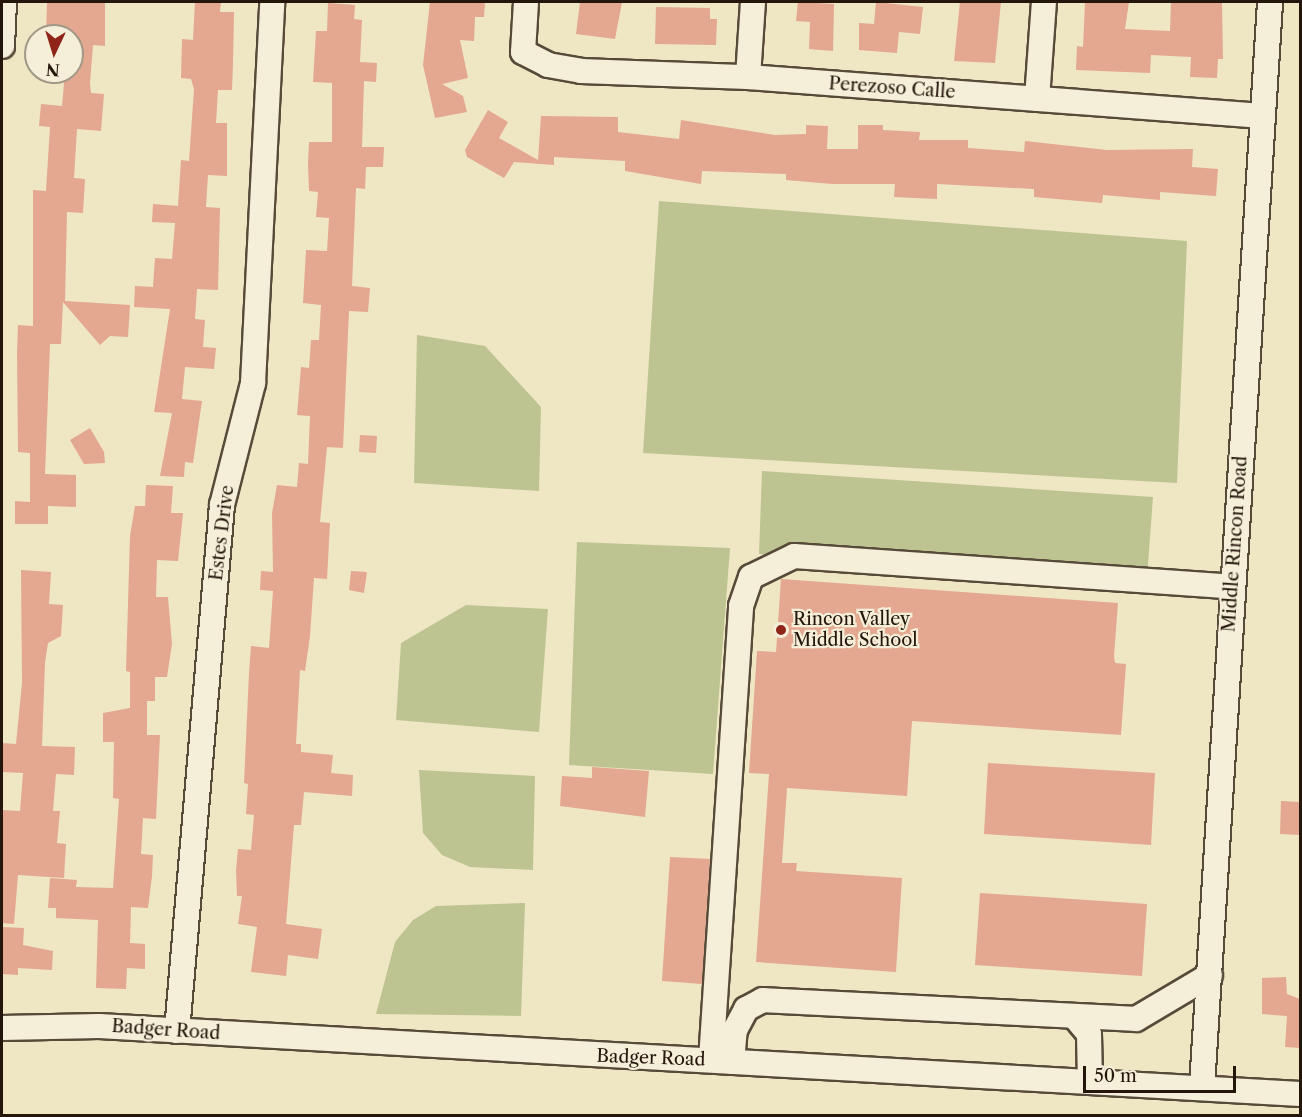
<!DOCTYPE html>
<style>
body{margin:0}
#map{position:relative;width:1302px;height:1117px;overflow:hidden;background:#efe6c4;font-family:"Libre Caslon Text",serif}
div>[style]{position:absolute}
.green>*{inset:0;background:#bec491}
.building>*{inset:0;background:#e4a78f}
.roads{filter:drop-shadow(2px 0 #574a39) drop-shadow(-2px 0 #574a39) drop-shadow(0 2px #574a39) drop-shadow(0 -2px #574a39)}
.minor>*{height:24px;margin:-12px;padding:0 12px;transform-origin:12px;border-radius:12px;background:#f5efd9}
.dots>*{width:16px;height:16px;translate:-50% -50%;box-sizing:border-box;border:3px solid #f5efd9;border-radius:50%}
span{translate:-50% -50%;white-space:nowrap;text-align:center;line-height:1.15;-webkit-text-stroke:4.5px #f5efd9;paint-order:stroke}
.street-label{font-size:18px;color:#24160b}
.poi-label{font-size:18px;color:#24160b}
.left{translate:0 -50%;text-align:left}
.frame{position:absolute;inset:0;border:3px solid #24160b;pointer-events:none}
.north{position:absolute;left:24px;top:24px;width:60px;height:60px;box-sizing:border-box;background:#f5efd9;border:2px solid #a19887;border-radius:50%;rotate:184deg;font-size:16px;font-weight:700;line-height:24px;text-align:center;color:#24160b}
.north::after{content:'';display:block;margin:auto;width:21px;height:27px;background:#8f2418;clip-path:polygon(50% 0,100% 100%,50% 72%,0 100%)}
.scale{position:absolute;left:1083px;top:1066px;width:153px;height:27px;box-sizing:border-box;border:3px solid #24160b;border-top:0;padding-left:8px;font-size:18px;line-height:21px;white-space:nowrap;color:#24160b;-webkit-text-stroke:4px #f5efd9;paint-order:stroke}
</style>
<div id="map">
<div class="green">
<i style="clip-path:polygon(659px 201px,1187px 241px,1177px 483px,643px 453px)"></i>
<i style="clip-path:polygon(417px 335px,485px 346px,541px 407px,539px 491px,414px 483px)"></i>
<i style="clip-path:polygon(762px 471px,1153px 497px,1147px 578px,759px 554px)"></i>
<i style="clip-path:polygon(577px 542px,730px 548px,713px 774px,569px 765px)"></i>
<i style="clip-path:polygon(466px 605px,548px 609px,539px 732px,396px 720px,401px 643px)"></i>
<i style="clip-path:polygon(419px 770px,535px 776px,533px 870px,470px 867px,442px 855px,423px 833px)"></i>
<i style="clip-path:polygon(525px 903px,521px 1016px,376px 1014px,395px 942px,413px 920px,436px 906px)"></i>
</div>
<div class="building">
<i style="clip-path:polygon(47px 2px,105px 2px,105px 46px,93px 45px,90px 83px,91px 93px,104px 94px,101px 131px,77px 129px,74px 178px,85px 179px,83px 213px,67px 212px,65px 301px,130px 305px,128px 337px,110px 336px,100px 345px,63px 302px,61px 344px,50px 344px,45px 474px,76px 475px,76px 507px,48px 506px,48px 524px,15px 524px,15px 501px,30px 502px,30px 453px,18px 452px,17px 352px,18px 325px,33px 326px,33px 190px,46px 191px,50px 127px,39px 126px,41px 104px,62px 106px,65px 72px,72px 72px,72px 36px,46px 36px)"></i>
<i style="clip-path:polygon(195px 2px,221px 2px,220px 12px,234px 12px,233px 63px,232px 90px,218px 90px,216px 123px,227px 123px,227px 176px,208px 175px,206px 207px,220px 208px,218px 290px,197px 289px,195px 319px,205px 320px,203px 347px,216px 348px,214px 369px,185px 367px,182px 399px,202px 401px,193px 463px,185px 462px,184px 477px,160px 476px,172px 413px,154px 412px,170px 309px,134px 307px,135px 286px,153px 287px,155px 258px,172px 259px,175px 223px,152px 222px,153px 204px,178px 206px,181px 160px,189px 161px,194px 89px,191px 79px,181px 78px,182px 39px,193px 40px)"></i>
<i style="clip-path:polygon(430px 2px,485px 2px,484px 17px,475px 17px,474px 41px,460px 40px,468px 78px,442px 84px,463px 96px,467px 112px,435px 118px,423px 65px)"></i>
<i style="clip-path:polygon(580px 2px,622px 2px,615px 39px,576px 34px)"></i>
<i style="clip-path:polygon(798px 2px,834px 4px,833px 51px,809px 49px,810px 22px,796px 21px)"></i>
<i style="clip-path:polygon(876px 2px,923px 7px,920px 34px,899px 32px,897px 53px,859px 50px,859px 23px,874px 24px)"></i>
<i style="clip-path:polygon(960px 2px,1001px 2px,995px 63px,954px 61px)"></i>
<i style="clip-path:polygon(1085px 2px,1129px 2px,1125px 29px,1170px 31px,1171px 2px,1222px 2px,1223px 59px,1218px 59px,1217px 78px,1190px 77px,1191px 57px,1151px 55px,1150px 73px,1076px 70px,1077px 46px,1083px 47px)"></i>
<i style="clip-path:polygon(328px 3px,355px 5px,354px 19px,362px 20px,360px 62px,377px 63px,376px 82px,364px 81px,362px 147px,384px 147px,383px 167px,366px 167px,365px 189px,356px 188px,352px 286px,370px 288px,368px 312px,349px 311px,343px 448px,327px 447px,320px 522px,330px 523px,327px 579px,314px 578px,310px 636px,305px 671px,300px 670px,296px 744px,301px 744px,301px 752px,333px 755px,331px 773px,353px 775px,352px 796px,304px 792px,301px 825px,294px 825px,286px 924px,322px 929px,318px 959px,288px 955px,286px 976px,251px 972px,257px 927px,238px 924px,242px 896px,237px 896px,236px 870px,238px 849px,251px 850px,254px 815px,246px 814px,248px 784px,244px 783px,249px 673px,251px 646px,269px 648px,273px 591px,260px 590px,261px 571px,273px 572px,272px 513px,277px 485px,297px 487px,299px 463px,308px 464px,310px 416px,297px 415px,301px 367px,309px 368px,311px 340px,319px 340px,321px 305px,303px 303px,306px 250px,327px 251px,329px 218px,316px 217px,318px 192px,309px 191px,308px 164px,309px 142px,332px 142px,332px 83px,313px 82px,316px 31px,327px 31px)"></i>
<i style="clip-path:polygon(656px 7px,710px 8px,710px 19px,717px 19px,716px 45px,655px 44px)"></i>
<i style="clip-path:polygon(488px 110px,508px 122px,499px 138px,538px 160px,541px 116px,618px 117px,618px 132px,679px 139px,681px 120px,775px 135px,806px 134px,806px 125px,828px 126px,827px 149px,858px 149px,858px 125px,883px 125px,883px 130px,920px 132px,919px 140px,968px 140px,968px 148px,1024px 152px,1025px 141px,1107px 150px,1193px 149px,1192px 167px,1218px 169px,1216px 196px,1160px 192px,1160px 200px,1103px 195px,1102px 203px,1034px 197px,1034px 189px,937px 184px,937px 199px,894px 197px,895px 184px,832px 184px,786px 180px,786px 174px,702px 171px,701px 184px,625px 171px,625px 161px,554px 157px,554px 165px,514px 162px,504px 178px,467px 157px,465px 150px)"></i>
<i style="clip-path:polygon(90px 428px,104px 452px,105px 463px,84px 464px,70px 440px)"></i>
<i style="clip-path:polygon(360px 435px,377px 436px,376px 453px,359px 452px)"></i>
<i style="clip-path:polygon(146px 485px,173px 486px,171px 513px,183px 513px,178px 561px,157px 560px,156px 597px,168px 597px,172px 644px,167px 677px,155px 677px,155px 701px,147px 701px,147px 735px,160px 735px,156px 819px,143px 818px,141px 854px,153px 855px,152px 876px,148px 908px,131px 907px,130px 943px,145px 944px,145px 969px,127px 968px,126px 989px,96px 988px,98px 920px,56px 918px,56px 908px,48px 908px,50px 878px,77px 880px,76px 887px,113px 888px,119px 799px,113px 798px,114px 742px,103px 742px,103px 713px,130px 708px,130px 672px,126px 671px,130px 536px,135px 506px,145px 506px)"></i>
<i style="clip-path:polygon(21px 570px,51px 572px,49px 604px,63px 605px,61px 636px,48px 643px,45px 663px,42px 746px,75px 747px,74px 775px,56px 774px,53px 811px,60px 811px,57px 843px,66px 844px,64px 878px,18px 875px,14px 924px,2px 923px,2px 810px,20px 811px,23px 773px,2px 772px,2px 743px,16px 744px,22px 683px)"></i>
<i style="clip-path:polygon(351px 571px,367px 572px,364px 593px,349px 590px)"></i>
<i style="clip-path:polygon(781px 579px,1118px 603px,1114px 656px,1115px 663px,1126px 664px,1121px 735px,912px 721px,907px 796px,787px 788px,782px 863px,797px 863px,796px 871px,902px 878px,896px 972px,756px 962px,769px 774px,749px 773px,757px 651px,776px 652px)"></i>
<i style="clip-path:polygon(988px 763px,1155px 773px,1151px 845px,984px 834px)"></i>
<i style="clip-path:polygon(592px 767px,649px 771px,645px 817px,560px 806px,562px 776px,592px 778px)"></i>
<i style="clip-path:polygon(1281px 801px,1300px 802px,1300px 835px,1280px 834px)"></i>
<i style="clip-path:polygon(670px 857px,710px 859px,702px 984px,662px 981px)"></i>
<i style="clip-path:polygon(980px 893px,1147px 904px,1142px 976px,975px 965px)"></i>
<i style="clip-path:polygon(2px 927px,24px 928px,23px 945px,53px 951px,52px 970px,18px 968px,18px 975px,2px 974px)"></i>
<i style="clip-path:polygon(1286px 977px,1287px 994px,1300px 999px,1300px 1048px,1285px 1047px,1287px 1016px,1262px 1014px,1262px 978px)"></i>
</div>
<div class="roads">
<div class="minor">
<i style="left:526px;top:2px;width:50px;rotate:93.4deg"></i>
<i style="left:523px;top:52px;width:28px;rotate:27deg"></i>
<i style="left:548px;top:65px;width:34px;rotate:10deg"></i>
<i style="left:581px;top:71px;width:167px;rotate:2.1deg"></i>
<i style="left:748px;top:77px;width:516px;rotate:4.33deg"></i>
<i style="left:2px;top:46px;width:44px;rotate:-87.4deg"></i>
<i style="left:748px;top:77px;width:75px;rotate:-86.2deg"></i>
<i style="left:1037px;top:99px;width:97px;rotate:-85.9deg"></i>
<i style="left:1074px;top:1016px;width:23px;rotate:50deg"></i>
<i style="left:1089px;top:1034px;width:48px;rotate:88.8deg"></i>
<i style="left:2px;top:1028px;width:97px;rotate:-1.2deg"></i>
<i style="left:99px;top:1026px;width:1203px;rotate:3.24deg"></i>
<i style="left:177px;top:1031px;width:528px;rotate:-85.11deg"></i>
<i style="left:222px;top:505px;width:126px;rotate:-75.7deg"></i>
<i style="left:253px;top:383px;width:381px;rotate:-87.1deg"></i>
<i style="left:711px;top:1060px;width:455px;rotate:-86.2deg"></i>
<i style="left:741px;top:606px;width:31px;rotate:-71deg"></i>
<i style="left:751px;top:577px;width:48px;rotate:-26deg"></i>
<i style="left:794px;top:556px;width:439px;rotate:4deg"></i>
<i style="left:732px;top:1062px;width:32px;rotate:-85deg"></i>
<i style="left:735px;top:1030px;width:24px;rotate:-62deg"></i>
<i style="left:746px;top:1009px;width:19px;rotate:-28deg"></i>
<i style="left:763px;top:1000px;width:373px;rotate:2.9deg"></i>
<i style="left:1136px;top:1019px;width:86px;rotate:-30.7deg"></i>
<i style="left:1202px;top:1087px;width:1087px;rotate:-86.41deg"></i>
</div>
</div>
<div class="dots">
<i style="left:781px;top:630px;background:#8f2418"></i>
</div>
<div class="street-label">
<span style="left:892px;top:88px;rotate:4deg">Perezoso Calle</span>
<span style="left:222px;top:533px;rotate:-83deg">Estes Drive</span>
<span style="left:1235px;top:544px;rotate:-86deg">Middle Rincon Road</span>
<span style="left:166px;top:1030px;rotate:4deg">Badger Road</span>
<span style="left:651px;top:1058px;rotate:2deg">Badger Road</span>
</div>
<div class="poi-label">
<span class="left" style="left:793px;top:630px">Rincon Valley<br>Middle School</span>
</div>
<div class="frame"></div>
<div class="north">N</div>
<div class="scale">50 m</div>
</div>
